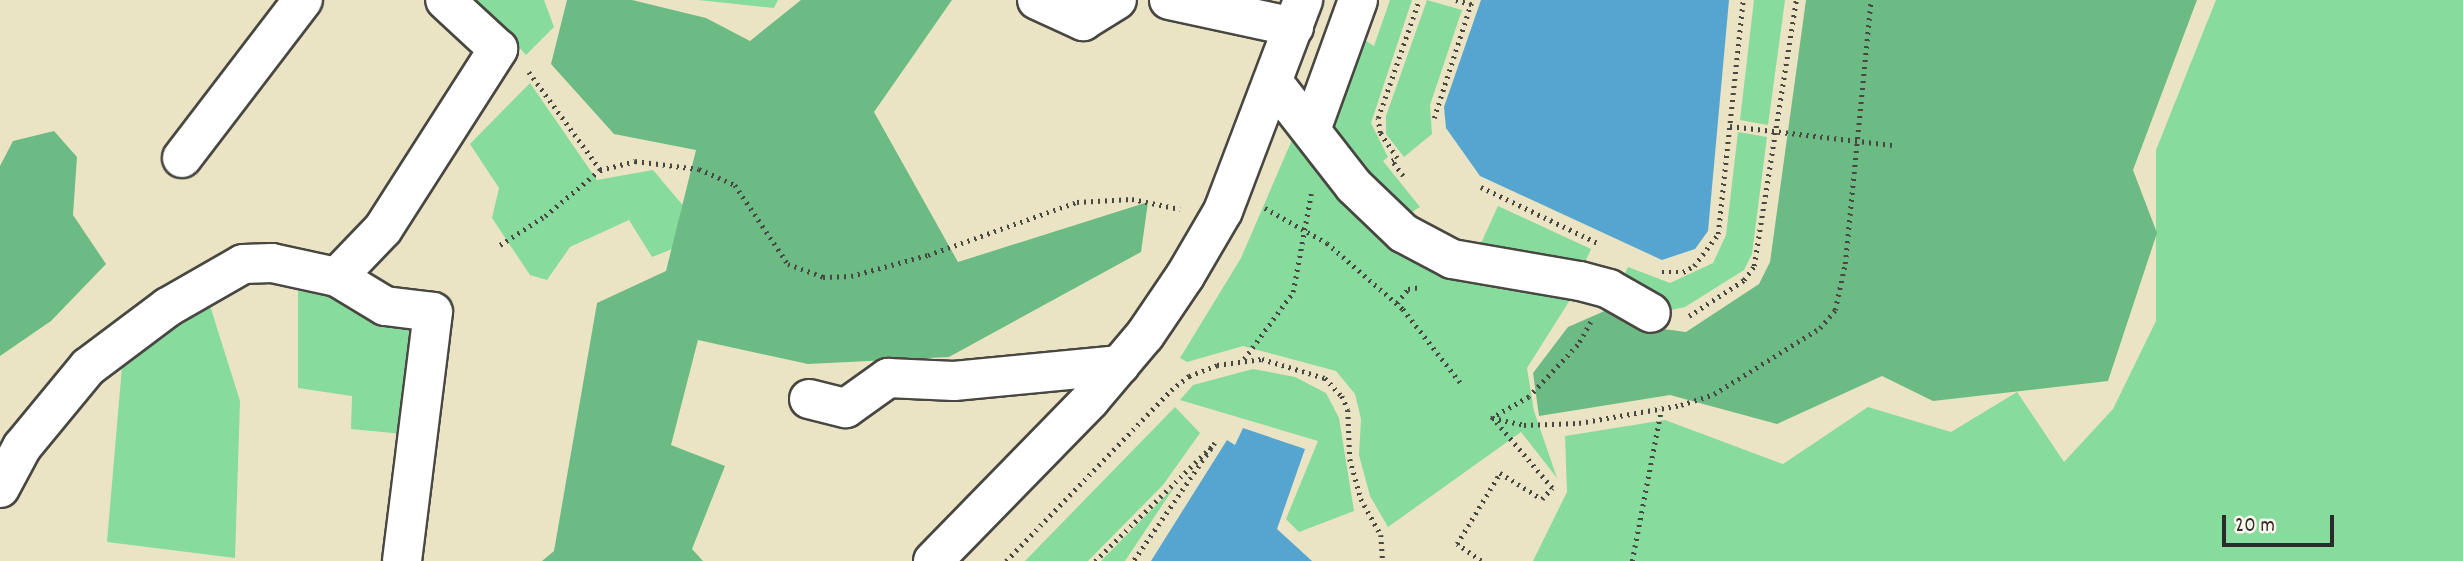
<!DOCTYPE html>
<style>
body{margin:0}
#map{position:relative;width:2463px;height:561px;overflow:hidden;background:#eae4c5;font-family:Dekko,sans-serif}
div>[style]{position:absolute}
.green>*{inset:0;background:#87db9d}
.forest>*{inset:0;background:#6dbb84}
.water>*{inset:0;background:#56a5d0}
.path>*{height:4.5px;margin-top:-2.25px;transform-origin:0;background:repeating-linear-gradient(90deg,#484742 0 2px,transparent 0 7px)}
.roads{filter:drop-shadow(2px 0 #484742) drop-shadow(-2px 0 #484742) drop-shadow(0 2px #484742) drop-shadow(0 -2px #484742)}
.minor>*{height:38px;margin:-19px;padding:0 19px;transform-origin:19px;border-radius:19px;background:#fff}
span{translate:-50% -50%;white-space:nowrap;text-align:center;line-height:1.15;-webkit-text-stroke:6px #fbf7ec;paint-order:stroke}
.scale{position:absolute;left:2222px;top:515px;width:112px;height:32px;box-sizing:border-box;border:4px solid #2b2b2b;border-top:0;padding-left:9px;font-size:21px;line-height:24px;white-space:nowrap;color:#2b2b2b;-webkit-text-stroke:5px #fbf7ec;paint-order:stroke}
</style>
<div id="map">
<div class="green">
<i style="clip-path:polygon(477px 0,544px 0,554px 27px,526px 55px)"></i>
<i style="clip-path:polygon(698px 0,778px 0,774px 8px)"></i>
<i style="clip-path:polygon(1390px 0,1412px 0,1371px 123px,1388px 157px,1383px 161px,1420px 207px,1405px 216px,1357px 174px,1330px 122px,1357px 35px,1374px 46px)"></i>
<i style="clip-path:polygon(1427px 0,1462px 10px,1430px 105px,1432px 134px,1404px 157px,1386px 134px,1386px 116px)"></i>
<i style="clip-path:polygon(1754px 0,1785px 0,1768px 125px,1740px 120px)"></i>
<i style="clip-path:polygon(2216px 0,2463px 0,2463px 561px,1533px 561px,1567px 492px,1565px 436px,1665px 420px,1783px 464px,1868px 407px,1951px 432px,2017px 392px,2064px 462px,2113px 409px,2156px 321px,2156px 150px)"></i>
<i style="clip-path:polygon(530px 83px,597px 180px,653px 170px,708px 235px,652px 257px,629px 220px,570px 247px,547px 280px,530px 275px,492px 218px,499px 188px,470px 144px)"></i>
<i style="clip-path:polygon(1738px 132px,1767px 137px,1752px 254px,1744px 270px,1685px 307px,1671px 310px,1619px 286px,1628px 267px,1670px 283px,1713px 263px,1726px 235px)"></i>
<i style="clip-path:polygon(1295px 133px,1373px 221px,1575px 292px,1527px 368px,1534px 411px,1557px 478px,1521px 432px,1388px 527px,1370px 496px,1359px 455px,1361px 419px,1355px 394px,1336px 371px,1243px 346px,1187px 362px,1180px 358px,1241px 258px)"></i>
<i style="clip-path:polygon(1498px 206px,1591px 249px,1581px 271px,1477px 252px)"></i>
<i style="clip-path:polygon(298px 291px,339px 294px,420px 332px,403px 434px,351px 429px,352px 396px,298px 388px)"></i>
<i style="clip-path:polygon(206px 293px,240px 401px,235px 558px,107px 542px,123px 355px)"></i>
<i style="clip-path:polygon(1253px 369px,1295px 377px,1326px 393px,1339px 418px,1354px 511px,1299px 532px,1286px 519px,1318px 441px,1180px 400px,1193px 385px)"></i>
<i style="clip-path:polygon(1175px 407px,1200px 433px,1163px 485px,1088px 561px,1025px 561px)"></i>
<i style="clip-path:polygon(1175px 486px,1125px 561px,1101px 561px)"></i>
</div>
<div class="forest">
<i style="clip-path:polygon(567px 0,632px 0,706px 18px,750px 41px,801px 0,952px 0,874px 112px,958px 262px,1148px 202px,1141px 252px,949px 357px,808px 364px,698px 340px,671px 445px,725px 466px,692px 549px,703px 561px,542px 561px,554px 551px,597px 303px,666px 271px,696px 150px,614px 134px,551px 64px)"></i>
<i style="clip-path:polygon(1806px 0,2197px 0,2133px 170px,2157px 233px,2108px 381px,1933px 401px,1882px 376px,1777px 424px,1670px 395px,1539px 416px,1533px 373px,1568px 327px,1616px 306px,1656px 328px,1686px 332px,1759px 284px,1770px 262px)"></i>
<i style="clip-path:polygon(54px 131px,77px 157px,73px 215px,106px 264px,51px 321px,0 356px,0 166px,13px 141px)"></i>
</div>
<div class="water">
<i style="clip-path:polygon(1481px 0,1729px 0,1708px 231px,1695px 249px,1662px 260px,1480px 176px,1446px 128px,1444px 107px)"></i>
<i style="clip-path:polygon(1243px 428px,1305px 449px,1277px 529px,1312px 561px,1151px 561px,1227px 440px,1235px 445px)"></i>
</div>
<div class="path">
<i style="left:1456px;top:0;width:16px;rotate:15deg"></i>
<i style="left:529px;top:72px;width:120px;rotate:53.8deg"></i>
<i style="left:1434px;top:118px;width:124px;rotate:-72.1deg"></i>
<i style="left:1730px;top:126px;width:163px;rotate:6.7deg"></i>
<i style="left:1403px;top:176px;width:19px;rotate:-126deg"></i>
<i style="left:1392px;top:161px;width:6px;rotate:-31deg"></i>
<i style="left:1397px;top:158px;width:30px;rotate:-124deg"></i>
<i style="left:1380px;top:133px;width:15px;rotate:-98deg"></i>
<i style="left:1378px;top:118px;width:125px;rotate:-70.8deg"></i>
<i style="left:1481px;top:187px;width:132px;rotate:25.6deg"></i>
<i style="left:1265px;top:208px;width:71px;rotate:29.4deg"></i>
<i style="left:1327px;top:243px;width:101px;rotate:41deg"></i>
<i style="left:1403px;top:309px;width:93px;rotate:52deg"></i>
<i style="left:500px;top:245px;width:54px;rotate:-32.8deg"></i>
<i style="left:545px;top:216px;width:72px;rotate:-39.9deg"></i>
<i style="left:600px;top:170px;width:36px;rotate:-14deg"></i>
<i style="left:635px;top:161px;width:64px;rotate:7.1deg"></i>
<i style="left:699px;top:169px;width:39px;rotate:24deg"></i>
<i style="left:735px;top:185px;width:95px;rotate:56.1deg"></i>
<i style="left:788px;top:264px;width:37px;rotate:20deg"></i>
<i style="left:823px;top:277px;width:28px;rotate:-2deg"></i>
<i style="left:851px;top:276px;width:80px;rotate:-15.3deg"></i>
<i style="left:928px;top:255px;width:158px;rotate:-19.6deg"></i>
<i style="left:1077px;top:202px;width:55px;rotate:-3.1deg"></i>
<i style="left:1132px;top:199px;width:49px;rotate:11.8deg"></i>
<i style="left:1662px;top:272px;width:21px"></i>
<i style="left:1683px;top:272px;width:13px;rotate:-29deg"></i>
<i style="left:1694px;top:266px;width:40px;rotate:-53deg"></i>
<i style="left:1718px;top:234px;width:235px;rotate:-83.9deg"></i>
<i style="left:1397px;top:303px;width:18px;rotate:-52deg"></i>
<i style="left:1408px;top:289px;width:12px;rotate:-9deg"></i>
<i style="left:1689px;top:316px;width:66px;rotate:-33.2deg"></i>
<i style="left:1744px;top:280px;width:17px;rotate:-54deg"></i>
<i style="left:1754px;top:266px;width:269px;rotate:-81deg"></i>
<i style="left:1591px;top:322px;width:26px;rotate:119deg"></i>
<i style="left:1578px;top:345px;width:71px;rotate:133.3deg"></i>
<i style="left:1529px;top:397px;width:43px;rotate:150.4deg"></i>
<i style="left:1492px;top:418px;width:33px;rotate:12deg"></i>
<i style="left:1524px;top:425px;width:55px;rotate:-2.1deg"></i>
<i style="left:1579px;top:423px;width:104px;rotate:-10deg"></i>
<i style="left:1681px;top:405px;width:35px;rotate:-18deg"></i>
<i style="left:1714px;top:394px;width:125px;rotate:-31.9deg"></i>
<i style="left:1820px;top:328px;width:23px;rotate:-50deg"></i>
<i style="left:1835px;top:310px;width:47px;rotate:-77.7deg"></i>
<i style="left:1845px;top:264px;width:265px;rotate:-84.4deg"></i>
<i style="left:1244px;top:359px;width:83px;rotate:-53.8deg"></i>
<i style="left:1293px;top:292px;width:100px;rotate:-79.6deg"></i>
<i style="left:1006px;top:561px;width:238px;rotate:-46deg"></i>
<i style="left:1171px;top:390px;width:23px;rotate:-38deg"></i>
<i style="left:1189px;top:376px;width:30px;rotate:-21deg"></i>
<i style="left:1217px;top:365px;width:45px;rotate:-7.6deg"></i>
<i style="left:1262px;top:359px;width:66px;rotate:16.8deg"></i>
<i style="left:1325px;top:378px;width:25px;rotate:47deg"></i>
<i style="left:1342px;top:396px;width:15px;rotate:67deg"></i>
<i style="left:1348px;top:410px;width:49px;rotate:87.7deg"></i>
<i style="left:1350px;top:459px;width:41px;rotate:74.6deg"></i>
<i style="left:1361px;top:499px;width:41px;rotate:60.9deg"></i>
<i style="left:1381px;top:535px;width:26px;rotate:86deg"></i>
<i style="left:1095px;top:561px;width:168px;rotate:-44.5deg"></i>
<i style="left:1215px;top:443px;width:143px;rotate:124.5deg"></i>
<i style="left:1481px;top:561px;width:29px;rotate:-145deg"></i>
<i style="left:1457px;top:544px;width:83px;rotate:-58.8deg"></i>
<i style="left:1500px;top:473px;width:49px;rotate:31.8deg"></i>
<i style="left:1542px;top:499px;width:15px;rotate:-48deg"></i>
<i style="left:1552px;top:488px;width:97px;rotate:-130.4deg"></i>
<i style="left:1632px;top:561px;width:154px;rotate:-79.1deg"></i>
</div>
<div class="roads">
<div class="minor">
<i style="left:1037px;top:0;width:51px;rotate:24.5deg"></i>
<i style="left:1083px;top:21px;width:40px;rotate:-32deg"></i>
<i style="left:1169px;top:0;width:128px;rotate:12.2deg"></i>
<i style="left:1273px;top:82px;width:132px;rotate:52.1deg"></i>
<i style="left:1354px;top:186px;width:68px;rotate:43.8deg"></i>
<i style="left:1403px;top:233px;width:55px;rotate:28deg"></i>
<i style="left:1452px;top:259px;width:130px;rotate:9.8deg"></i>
<i style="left:1580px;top:281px;width:30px;rotate:15deg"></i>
<i style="left:1609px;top:289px;width:48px;rotate:29.7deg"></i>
<i style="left:1311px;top:130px;width:138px;rotate:-70.1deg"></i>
<i style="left:182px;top:158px;width:199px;rotate:-52.6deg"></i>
<i style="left:337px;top:277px;width:56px;rotate:31.1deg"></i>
<i style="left:385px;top:306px;width:48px;rotate:7.1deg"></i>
<i style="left:433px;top:312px;width:251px;rotate:97.1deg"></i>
<i style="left:809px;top:399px;width:38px;rotate:14deg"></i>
<i style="left:846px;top:408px;width:52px;rotate:-35.5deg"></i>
<i style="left:888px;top:378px;width:66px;rotate:2.6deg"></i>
<i style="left:954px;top:381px;width:167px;rotate:-5.5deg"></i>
<i style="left:0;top:488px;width:47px;rotate:-61.8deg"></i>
<i style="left:22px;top:447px;width:104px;rotate:-50.5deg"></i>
<i style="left:88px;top:367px;width:100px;rotate:-36.9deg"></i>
<i style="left:168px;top:307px;width:86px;rotate:-29.8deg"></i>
<i style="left:243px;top:264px;width:29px;rotate:-2deg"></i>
<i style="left:272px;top:263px;width:66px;rotate:12.2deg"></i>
<i style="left:337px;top:277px;width:66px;rotate:-46.2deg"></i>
<i style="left:383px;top:229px;width:214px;rotate:-57.4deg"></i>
<i style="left:498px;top:49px;width:72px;rotate:-137.2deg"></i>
<i style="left:933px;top:561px;width:225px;rotate:-45.7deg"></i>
<i style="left:1090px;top:400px;width:85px;rotate:-49.8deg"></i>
<i style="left:1145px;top:335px;width:71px;rotate:-55.9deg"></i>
<i style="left:1185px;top:276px;width:75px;rotate:-59.7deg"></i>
<i style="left:1223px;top:211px;width:226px;rotate:-69.2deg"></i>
</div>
</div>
<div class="scale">20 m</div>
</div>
